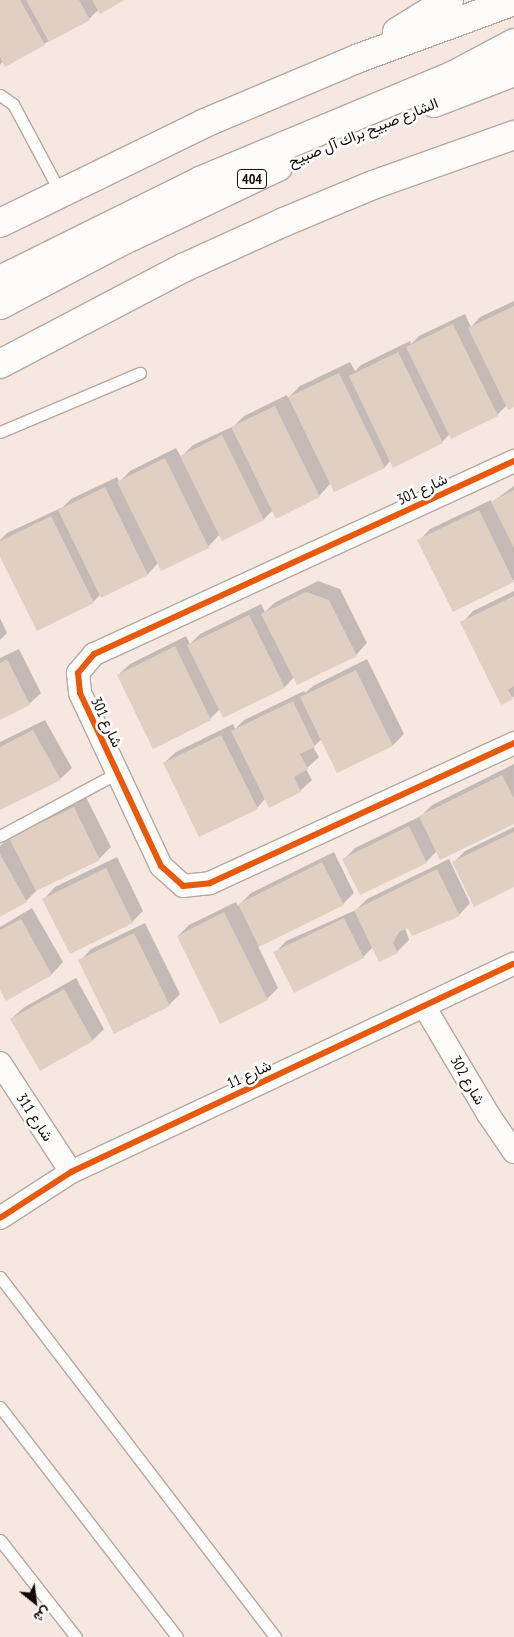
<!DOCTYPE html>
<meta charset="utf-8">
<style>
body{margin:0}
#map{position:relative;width:514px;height:1637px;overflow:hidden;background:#f6e8e1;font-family:"PT Sans Narrow",Vazirmatn,sans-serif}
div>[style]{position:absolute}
.shadow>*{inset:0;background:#0003}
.building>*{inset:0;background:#e0d0c3}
.roads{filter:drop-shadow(1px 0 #b5a8a1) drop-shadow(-1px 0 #b5a8a1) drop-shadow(0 1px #b5a8a1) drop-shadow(0 -1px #b5a8a1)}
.service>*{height:11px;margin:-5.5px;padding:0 5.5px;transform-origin:5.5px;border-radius:5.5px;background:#fefcfa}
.minor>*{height:22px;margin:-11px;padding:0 11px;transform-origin:11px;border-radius:11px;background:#fefcfa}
.primary>*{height:28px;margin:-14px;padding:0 14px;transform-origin:14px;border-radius:14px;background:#fefcfa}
.cycleway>*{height:6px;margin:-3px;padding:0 3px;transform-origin:3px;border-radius:3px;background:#e8590c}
span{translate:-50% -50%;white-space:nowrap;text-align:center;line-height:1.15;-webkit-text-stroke:5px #fff;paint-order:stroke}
.shield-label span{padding:1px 4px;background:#fff;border:1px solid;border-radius:4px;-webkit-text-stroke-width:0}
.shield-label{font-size:14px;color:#150904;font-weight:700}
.street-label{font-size:15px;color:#150904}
.north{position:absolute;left:10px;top:1577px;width:50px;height:50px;-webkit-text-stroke:4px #fff;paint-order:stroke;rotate:151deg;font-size:14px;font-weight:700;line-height:20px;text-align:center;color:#150904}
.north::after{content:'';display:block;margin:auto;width:18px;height:22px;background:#150904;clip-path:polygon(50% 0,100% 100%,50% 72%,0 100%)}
</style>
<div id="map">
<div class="shadow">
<i style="clip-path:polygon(0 0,122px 0,99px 9px,89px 19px,6px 65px,3px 61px,0 65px)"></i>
<i style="clip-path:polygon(514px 301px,514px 405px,507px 405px,497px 415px,450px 434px,442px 442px,391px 460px,385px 467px,335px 491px,331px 483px,319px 496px,273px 510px,264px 519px,220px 534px,208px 547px,158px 563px,148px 574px,101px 594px,93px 602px,0 554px,0 540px,7px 533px,63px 507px,71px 499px,117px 477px,119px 482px,130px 471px,176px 448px,181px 457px,193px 445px,234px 426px,244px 416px,287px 395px,288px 398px,300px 386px,350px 362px,355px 371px,361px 365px,410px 341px,411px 344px,419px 336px,465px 314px,471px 327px,480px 317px)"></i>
<i style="clip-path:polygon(514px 486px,514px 580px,453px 610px,419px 541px,430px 529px,491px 500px,492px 502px)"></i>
<i style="clip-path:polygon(318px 581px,340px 589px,367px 643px,356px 655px,294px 677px,285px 687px,224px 717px,220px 709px,210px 719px,118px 675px,130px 664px,186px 636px,190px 644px,200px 634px,261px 604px,265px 612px,274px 603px)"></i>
<i style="clip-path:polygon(514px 591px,514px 696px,512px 698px,462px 623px,473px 611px)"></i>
<i style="clip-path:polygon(0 618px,7px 633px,0 640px)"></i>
<i style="clip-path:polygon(19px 649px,41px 693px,29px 704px,0 719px,0 658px)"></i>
<i style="clip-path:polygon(367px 659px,404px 734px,393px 745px,338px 772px,322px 739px,313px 747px,319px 757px,306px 769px,312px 780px,300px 791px,265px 799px,257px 808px,164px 763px,176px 752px,233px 724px,235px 729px,244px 720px,304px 691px,305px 693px,313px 686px)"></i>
<i style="clip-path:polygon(45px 720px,72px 768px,60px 779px,0 809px,0 742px)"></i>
<i style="clip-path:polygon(514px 764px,514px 822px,437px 851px,426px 862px,344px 859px,355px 848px,421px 816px,432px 805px)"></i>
<i style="clip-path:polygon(86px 797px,111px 847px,99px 859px,38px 889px,26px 901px,0 915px,0 846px,22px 827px)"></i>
<i style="clip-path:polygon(514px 827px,514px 886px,454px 862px,465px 851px)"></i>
<i style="clip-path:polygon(334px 852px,354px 893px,343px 904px,258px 946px,278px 988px,267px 999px,178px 936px,189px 925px,236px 902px,238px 906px,251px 893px)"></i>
<i style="clip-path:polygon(117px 857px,143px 911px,132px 922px,44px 899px,55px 887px)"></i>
<i style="clip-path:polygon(449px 859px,470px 903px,459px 915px,405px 928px,409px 940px,397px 952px,373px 947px,363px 957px,275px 953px,286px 941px,356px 910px,367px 899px)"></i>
<i style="clip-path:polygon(32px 908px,63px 962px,52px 974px,7px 999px,0 987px,0 927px)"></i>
<i style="clip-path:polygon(145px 923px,180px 994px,169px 1005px,80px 961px,91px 949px)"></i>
<i style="clip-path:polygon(76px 978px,104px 1029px,93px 1040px,40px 1070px,11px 1019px,23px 1008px)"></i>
</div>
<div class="building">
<i style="clip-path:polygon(0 0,20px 0,45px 45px,5px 67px,0 57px)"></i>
<i style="clip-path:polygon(26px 0,79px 0,90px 20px,49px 42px)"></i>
<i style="clip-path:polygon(92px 0,125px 0,100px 14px)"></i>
<i style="clip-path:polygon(514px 306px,514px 407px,508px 410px,468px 328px)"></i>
<i style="clip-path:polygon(453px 324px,498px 416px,451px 439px,406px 347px)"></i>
<i style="clip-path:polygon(398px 352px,443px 443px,393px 468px,349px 376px)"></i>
<i style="clip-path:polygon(339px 373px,385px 468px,334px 492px,288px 397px)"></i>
<i style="clip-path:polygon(275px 406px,320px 497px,276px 519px,231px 427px)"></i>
<i style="clip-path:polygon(222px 435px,264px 520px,222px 541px,180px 456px)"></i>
<i style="clip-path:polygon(165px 458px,209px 548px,161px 571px,117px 482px)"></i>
<i style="clip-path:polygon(105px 487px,148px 575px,101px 598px,58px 510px)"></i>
<i style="clip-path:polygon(514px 490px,514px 548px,491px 502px)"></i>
<i style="clip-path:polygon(479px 510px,514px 582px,453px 612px,417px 540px)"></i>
<i style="clip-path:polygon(51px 516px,94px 603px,37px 631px,0 557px,0 541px)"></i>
<i style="clip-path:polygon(306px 592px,329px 600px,357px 656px,297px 685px,261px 614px)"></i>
<i style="clip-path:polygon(514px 596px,514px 686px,508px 690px,513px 699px,501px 705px,460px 622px)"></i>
<i style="clip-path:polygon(249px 615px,285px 688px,223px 718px,187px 645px)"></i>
<i style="clip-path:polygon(175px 646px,211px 720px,153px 749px,117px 675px)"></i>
<i style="clip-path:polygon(7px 659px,30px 705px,0 720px,0 663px)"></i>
<i style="clip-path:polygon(356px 670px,393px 746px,337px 773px,300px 697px)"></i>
<i style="clip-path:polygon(293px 701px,315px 747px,300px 754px,308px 769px,294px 777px,301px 792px,269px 808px,231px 731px)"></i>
<i style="clip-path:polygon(33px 730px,61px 780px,0 810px,0 747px)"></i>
<i style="clip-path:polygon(221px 735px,258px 809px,199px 837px,163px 763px)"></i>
<i style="clip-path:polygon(502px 775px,514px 798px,514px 824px,440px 860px,419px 816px)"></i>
<i style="clip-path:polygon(74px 807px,100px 860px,36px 891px,9px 838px)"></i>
<i style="clip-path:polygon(409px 826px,427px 863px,360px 895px,342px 859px)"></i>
<i style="clip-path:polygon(514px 832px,514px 887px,474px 907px,452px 862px)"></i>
<i style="clip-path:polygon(0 854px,27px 902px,0 917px)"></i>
<i style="clip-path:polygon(322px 862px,344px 905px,259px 947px,238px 904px)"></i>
<i style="clip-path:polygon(106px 868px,133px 923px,70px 954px,42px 899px)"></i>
<i style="clip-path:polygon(437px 869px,460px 916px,412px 936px,408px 928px,399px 932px,393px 943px,398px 953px,379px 962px,354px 910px)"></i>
<i style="clip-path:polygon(224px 912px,268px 1000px,220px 1024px,177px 936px)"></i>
<i style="clip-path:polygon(344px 918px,364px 958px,294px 993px,273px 952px)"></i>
<i style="clip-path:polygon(21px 919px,52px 975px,6px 1001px,0 990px,0 930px)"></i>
<i style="clip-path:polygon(134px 933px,170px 1006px,114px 1034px,78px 960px)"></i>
<i style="clip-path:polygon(64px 989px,93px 1041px,40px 1071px,10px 1019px)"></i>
</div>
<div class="roads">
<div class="service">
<i style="left:0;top:95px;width:16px;rotate:35deg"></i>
<i style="left:13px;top:104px;width:100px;rotate:61.9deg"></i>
<i style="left:0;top:432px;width:152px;rotate:-22.9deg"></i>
<i style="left:0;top:836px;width:133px;rotate:-28.3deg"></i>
<i style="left:0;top:1277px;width:453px;rotate:52.6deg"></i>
<i style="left:0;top:1407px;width:290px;rotate:52.4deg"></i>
<i style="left:0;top:1540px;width:123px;rotate:51.9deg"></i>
</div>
<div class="minor">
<i style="left:514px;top:461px;width:462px;rotate:155.3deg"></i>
<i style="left:94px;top:654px;width:25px;rotate:130deg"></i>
<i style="left:78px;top:673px;width:20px;rotate:84deg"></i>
<i style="left:80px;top:693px;width:191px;rotate:64.9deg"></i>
<i style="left:161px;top:866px;width:30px;rotate:42deg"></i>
<i style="left:183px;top:886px;width:27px;rotate:-6deg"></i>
<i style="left:210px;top:883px;width:335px;rotate:-24.7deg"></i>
<i style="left:424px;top:1006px;width:126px;rotate:59.3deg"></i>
<i style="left:488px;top:1114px;width:46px;rotate:55.6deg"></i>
<i style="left:0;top:1063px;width:130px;rotate:56.9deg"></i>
<i style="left:0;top:1218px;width:85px;rotate:-32.9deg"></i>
<i style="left:71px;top:1172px;width:489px;rotate:-25.2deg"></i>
</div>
<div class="primary">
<i style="left:397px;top:32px;width:61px;rotate:-31.6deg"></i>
<i style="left:434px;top:103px;width:86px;rotate:-21.2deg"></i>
<i style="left:0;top:223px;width:228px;rotate:-26deg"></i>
<i style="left:205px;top:123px;width:167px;rotate:-22.9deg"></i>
<i style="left:359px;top:58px;width:165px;rotate:-20.2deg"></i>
<i style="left:0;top:280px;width:225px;rotate:-26.3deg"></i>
<i style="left:202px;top:180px;width:271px;rotate:-22.6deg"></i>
<i style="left:452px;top:76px;width:70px;rotate:-28deg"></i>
<i style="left:0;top:305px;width:136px;rotate:-27.7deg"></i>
<i style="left:120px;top:242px;width:175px;rotate:-25.4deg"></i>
<i style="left:0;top:364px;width:207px;rotate:-27.7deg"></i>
<i style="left:183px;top:268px;width:111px;rotate:-24.5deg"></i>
<i style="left:284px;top:222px;width:96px;rotate:-22.6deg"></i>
<i style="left:373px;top:185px;width:150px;rotate:-19.5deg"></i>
</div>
</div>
<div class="cycleway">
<i style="left:514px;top:461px;width:462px;rotate:155.3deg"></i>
<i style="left:94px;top:654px;width:25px;rotate:130deg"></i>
<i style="left:78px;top:673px;width:20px;rotate:84deg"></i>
<i style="left:80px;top:693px;width:191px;rotate:64.9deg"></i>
<i style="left:161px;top:866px;width:30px;rotate:42deg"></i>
<i style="left:183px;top:886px;width:27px;rotate:-6deg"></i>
<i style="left:210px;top:883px;width:335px;rotate:-24.7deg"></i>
<i style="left:0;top:1218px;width:85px;rotate:-32.9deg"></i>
<i style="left:71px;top:1172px;width:489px;rotate:-25.2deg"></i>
</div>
<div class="shield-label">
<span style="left:252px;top:179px">404</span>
</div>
<div class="street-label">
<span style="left:363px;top:132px;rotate:-22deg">الشارع صبيح براك آل صبيح</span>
<span style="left:422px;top:489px;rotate:-25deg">شارع 301</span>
<span style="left:107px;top:722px;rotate:65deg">شارع 301</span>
<span style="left:249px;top:1074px;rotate:-25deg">شارع 11</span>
<span style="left:468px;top:1080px;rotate:60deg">شارع 302</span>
<span style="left:35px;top:1117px;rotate:57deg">شارع 311</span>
</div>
<div class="north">ش</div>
</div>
